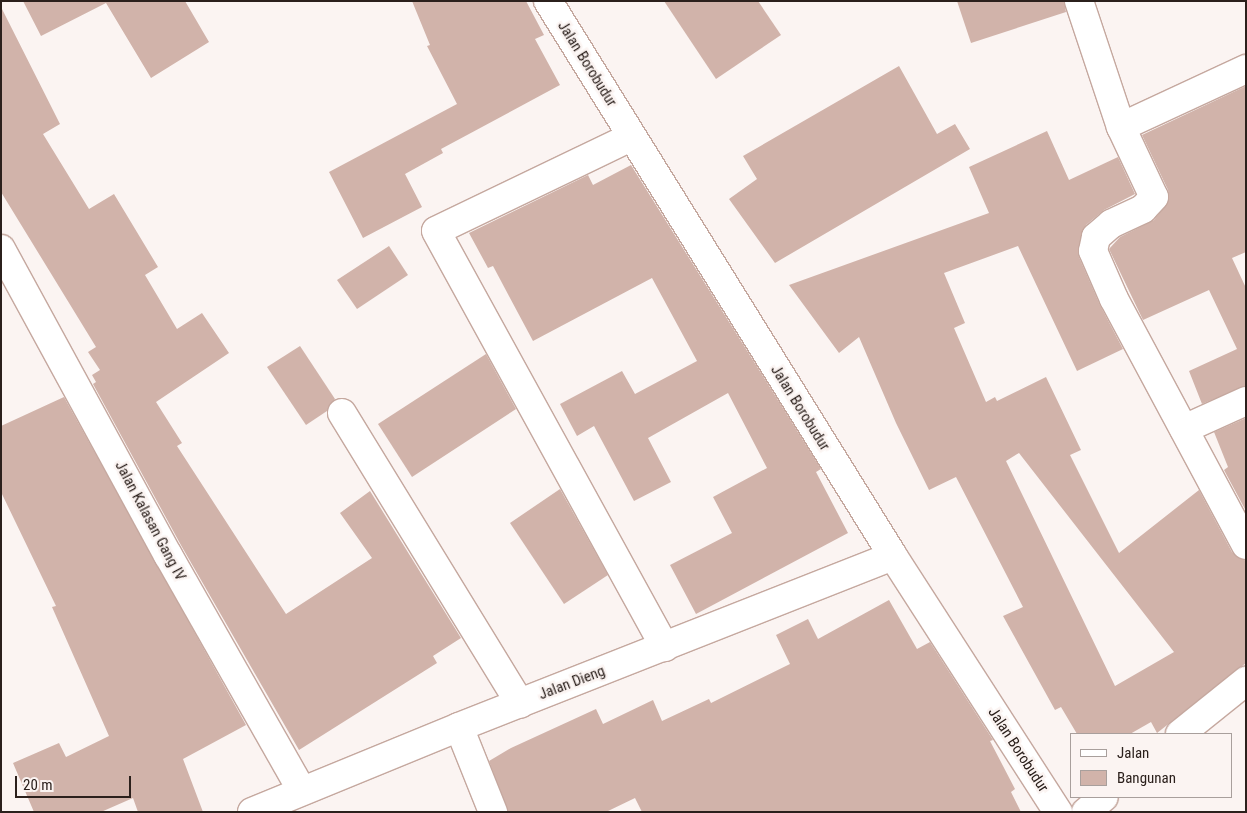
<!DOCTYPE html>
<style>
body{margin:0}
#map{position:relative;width:1247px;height:813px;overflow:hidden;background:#fbf4f2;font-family:"Roboto Condensed",sans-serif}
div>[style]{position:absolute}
.building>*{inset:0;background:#d1b3aa}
.roads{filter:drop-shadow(1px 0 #c5a89f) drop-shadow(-1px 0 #c5a89f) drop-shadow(0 1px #c5a89f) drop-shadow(0 -1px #c5a89f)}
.minor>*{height:28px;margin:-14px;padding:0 14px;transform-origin:14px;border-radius:14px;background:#fff}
span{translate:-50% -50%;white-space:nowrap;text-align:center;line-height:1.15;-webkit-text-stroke:5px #fbf4f2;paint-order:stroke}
.street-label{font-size:15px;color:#2b201c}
.frame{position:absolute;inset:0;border:2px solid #2b201c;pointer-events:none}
.legend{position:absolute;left:1070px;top:733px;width:162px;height:65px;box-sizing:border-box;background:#fbf4f2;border:1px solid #a89f9c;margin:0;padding:6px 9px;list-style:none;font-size:15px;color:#2b201c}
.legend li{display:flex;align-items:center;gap:10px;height:25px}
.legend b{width:25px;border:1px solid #a89f9c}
.scale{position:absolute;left:15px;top:776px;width:116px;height:22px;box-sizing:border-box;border:2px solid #2b201c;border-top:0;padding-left:6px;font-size:15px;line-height:18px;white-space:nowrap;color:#2b201c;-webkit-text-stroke:4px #fbf4f2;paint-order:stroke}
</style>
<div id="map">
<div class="building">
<i style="clip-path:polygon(23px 1px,185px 1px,209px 42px,151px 78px,106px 3px,41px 36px)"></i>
<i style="clip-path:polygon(412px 1px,526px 1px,544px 35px,535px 39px,560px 85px,441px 149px,443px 153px,405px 174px,422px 207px,363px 238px,329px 172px,457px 104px,427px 46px,430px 45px)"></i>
<i style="clip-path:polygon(664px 1px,758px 1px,781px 35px,716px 79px)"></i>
<i style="clip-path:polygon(957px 1px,1064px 1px,1066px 12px,971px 43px)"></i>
<i style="clip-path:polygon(1px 7px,60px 124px,43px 134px,89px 209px,114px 194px,158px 267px,145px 275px,177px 329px,202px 313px,229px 353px,156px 402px,182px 443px,177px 446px,286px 614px,372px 558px,340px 513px,370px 491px,461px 638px,433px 656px,437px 663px,299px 750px,182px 547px,93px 384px,96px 382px,92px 375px,100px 370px,88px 352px,96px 347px,1px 192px)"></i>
<i style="clip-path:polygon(899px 66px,937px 134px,955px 124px,970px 149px,775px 263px,729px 199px,757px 179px,743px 156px)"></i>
<i style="clip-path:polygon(1246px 86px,1246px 252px,1232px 258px,1246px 288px,1246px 386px,1202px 404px,1189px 371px,1237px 349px,1209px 290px,1143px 320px,1109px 249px,1120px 237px,1154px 220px,1169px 200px,1168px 190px,1142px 135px)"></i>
<i style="clip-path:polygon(evenodd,1047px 131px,1069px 180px,1118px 157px,1135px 194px,1104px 210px,1086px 225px,1078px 248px,1079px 257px,1100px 305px,1123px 349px,1077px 371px,1018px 246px,944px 273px,965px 323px,954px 328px,986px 402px,995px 397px,997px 401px,1046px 377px,1081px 450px,1070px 455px,1119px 553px,1199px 490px,1232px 552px,1246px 561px,1246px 663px,1157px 733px,1151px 722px,1130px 734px,1077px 734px,1061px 707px,1055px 710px,1003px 616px,1023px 607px,956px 477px,929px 490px,896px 423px,859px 337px,839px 353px,789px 285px,989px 213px,969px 167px,1047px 131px,1019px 453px,1174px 652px,1115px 686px,1006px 461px,1019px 453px)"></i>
<i style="clip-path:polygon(631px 165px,821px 469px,816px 472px,848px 533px,696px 614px,670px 565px,732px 533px,713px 497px,767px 468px,728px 393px,648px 438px,671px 482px,634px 501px,594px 426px,577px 436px,560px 404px,622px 371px,635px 394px,697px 361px,652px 278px,533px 341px,493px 266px,488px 268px,469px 233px,588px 175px,593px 185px)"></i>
<i style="clip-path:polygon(389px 246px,408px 275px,357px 309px,337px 280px)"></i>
<i style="clip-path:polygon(300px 346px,335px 399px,327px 411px,306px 425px,267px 367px)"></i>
<i style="clip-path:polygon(486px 354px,516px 409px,412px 477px,378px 424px)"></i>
<i style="clip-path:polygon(64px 397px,246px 725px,183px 759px,203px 812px,138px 812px,133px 798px,101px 812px,34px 812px,13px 763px,59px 743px,66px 757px,109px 736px,52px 607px,56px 606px,1px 492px,1px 426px)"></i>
<i style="clip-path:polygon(1246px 418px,1246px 511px,1224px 470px,1228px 467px,1214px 432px)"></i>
<i style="clip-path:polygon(560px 489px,608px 575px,564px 604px,510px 523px)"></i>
<i style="clip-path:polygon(889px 600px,917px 649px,930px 642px,993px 740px,990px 741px,1015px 789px,1011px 792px,1021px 812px,642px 812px,635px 798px,606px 812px,508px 812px,489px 761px,511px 748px,596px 709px,603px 724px,653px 700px,662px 721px,709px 699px,711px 703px,790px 664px,776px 635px,808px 619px,818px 639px)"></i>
</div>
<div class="roads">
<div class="minor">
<i style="left:548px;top:1px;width:653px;rotate:58.13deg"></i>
<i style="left:893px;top:556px;width:305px;rotate:57.2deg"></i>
<i style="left:1079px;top:1px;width:133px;rotate:71.6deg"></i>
<i style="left:1121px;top:127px;width:77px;rotate:64.8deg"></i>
<i style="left:1154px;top:197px;width:16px;rotate:133deg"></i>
<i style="left:1143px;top:209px;width:35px;rotate:155deg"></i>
<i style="left:1111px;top:224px;width:20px;rotate:139deg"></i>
<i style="left:1096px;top:237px;width:14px;rotate:102deg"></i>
<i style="left:1093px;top:251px;width:52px;rotate:66.4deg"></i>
<i style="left:1114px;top:299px;width:279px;rotate:61.8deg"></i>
<i style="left:1121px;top:127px;width:138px;rotate:-24.9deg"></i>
<i style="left:631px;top:137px;width:216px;rotate:154.3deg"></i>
<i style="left:436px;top:231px;width:475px;rotate:61.2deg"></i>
<i style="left:1px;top:249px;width:349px;rotate:61.4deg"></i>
<i style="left:168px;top:555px;width:271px;rotate:60.4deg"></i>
<i style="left:342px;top:413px;width:341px;rotate:58.5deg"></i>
<i style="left:1184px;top:429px;width:68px;rotate:-24.3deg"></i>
<i style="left:459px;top:727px;width:92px;rotate:68.2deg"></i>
<i style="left:1180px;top:734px;width:85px;rotate:-38.8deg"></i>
<i style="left:252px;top:812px;width:224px;rotate:-22.3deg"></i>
<i style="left:459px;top:727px;width:466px;rotate:-21.5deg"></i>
<i style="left:1086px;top:812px;width:23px;rotate:-40deg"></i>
</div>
</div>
<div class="street-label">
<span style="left:587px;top:64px;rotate:58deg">Jalan Borobudur</span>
<span style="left:800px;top:408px;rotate:58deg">Jalan Borobudur</span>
<span style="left:150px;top:521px;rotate:62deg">Jalan Kalasan Gang IV</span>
<span style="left:572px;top:683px;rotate:-21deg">Jalan Dieng</span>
<span style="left:1018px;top:750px;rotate:57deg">Jalan Borobudur</span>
</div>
<div class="frame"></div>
<ul class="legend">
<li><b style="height:6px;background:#fff"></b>Jalan</li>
<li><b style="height:14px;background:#d1b3aa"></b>Bangunan</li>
</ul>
<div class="scale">20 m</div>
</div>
